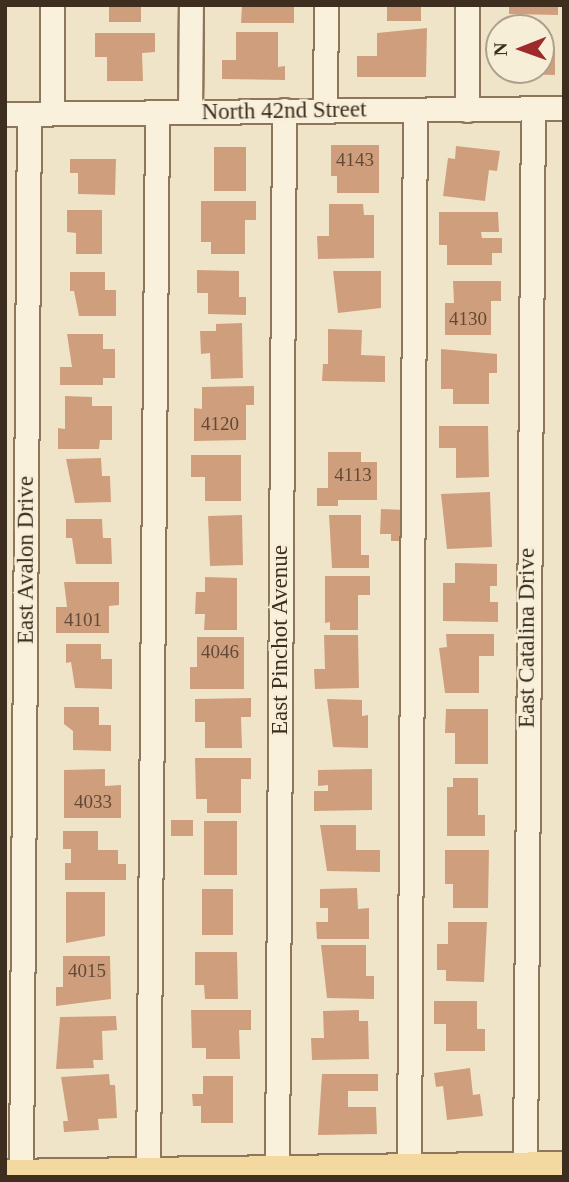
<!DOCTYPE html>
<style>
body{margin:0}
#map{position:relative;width:569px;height:1182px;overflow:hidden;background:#f0e4c8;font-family:Georgia,serif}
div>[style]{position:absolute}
.building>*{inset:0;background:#cf9f7d}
.roads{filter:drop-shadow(2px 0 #8d765c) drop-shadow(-2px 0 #8d765c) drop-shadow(0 2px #8d765c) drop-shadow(0 -2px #8d765c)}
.minor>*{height:23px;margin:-11.5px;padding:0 11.5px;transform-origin:11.5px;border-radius:11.5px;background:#faf1dc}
.major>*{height:28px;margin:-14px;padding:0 14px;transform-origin:14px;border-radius:14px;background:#f3d9a0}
span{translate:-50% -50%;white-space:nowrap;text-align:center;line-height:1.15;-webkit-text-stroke:5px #f7eed8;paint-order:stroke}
.number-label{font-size:19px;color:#624a37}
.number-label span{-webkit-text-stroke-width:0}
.street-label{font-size:23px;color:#3d2e20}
.frame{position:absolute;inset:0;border:7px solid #3d2e20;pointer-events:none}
.north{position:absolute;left:485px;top:14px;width:70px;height:70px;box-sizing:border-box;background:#f7eed8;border:2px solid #ada18e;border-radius:50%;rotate:269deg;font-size:19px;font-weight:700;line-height:28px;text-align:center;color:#3d2e20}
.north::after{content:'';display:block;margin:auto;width:24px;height:32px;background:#9e2a2b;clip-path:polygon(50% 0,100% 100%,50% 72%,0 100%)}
</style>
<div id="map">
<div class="building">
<i style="clip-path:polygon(109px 5px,141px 5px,141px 22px,109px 22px)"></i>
<i style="clip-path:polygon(242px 5px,294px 5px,294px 23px,241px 23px)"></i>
<i style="clip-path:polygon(387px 5px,421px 5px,421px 21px,387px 21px)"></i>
<i style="clip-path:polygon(509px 5px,558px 5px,558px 15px,509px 14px)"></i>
<i style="clip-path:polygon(541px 27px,544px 49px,555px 49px,555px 75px,509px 74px,509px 70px,541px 70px)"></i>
<i style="clip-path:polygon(427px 28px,426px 77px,357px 77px,357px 56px,377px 56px,377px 33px)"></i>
<i style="clip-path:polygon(236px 32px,278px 32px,278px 67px,285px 66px,285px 80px,222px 79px,222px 60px,236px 60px)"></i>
<i style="clip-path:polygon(95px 33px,155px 33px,155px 52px,142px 53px,143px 81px,107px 81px,107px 57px,95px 57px)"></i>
<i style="clip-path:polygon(331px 145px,379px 145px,379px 193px,337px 193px,337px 176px,331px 176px)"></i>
<i style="clip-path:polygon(456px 146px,500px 151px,497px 171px,489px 170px,485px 201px,443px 196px,448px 158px,455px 159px)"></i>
<i style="clip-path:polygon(214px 147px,246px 147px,246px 191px,214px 191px)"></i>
<i style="clip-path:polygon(70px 159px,116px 159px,115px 195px,78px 194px,78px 173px,70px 173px)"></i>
<i style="clip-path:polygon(201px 201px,256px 201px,256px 220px,245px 220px,245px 254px,211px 254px,211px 242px,201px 242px)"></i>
<i style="clip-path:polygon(329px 204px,363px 204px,364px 215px,374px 215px,374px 258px,318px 259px,317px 236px,329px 236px)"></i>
<i style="clip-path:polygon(67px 210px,102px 210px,102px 254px,76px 254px,76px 233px,67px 232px)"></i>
<i style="clip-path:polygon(439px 212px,498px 212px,499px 232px,481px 232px,482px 238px,502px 238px,502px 253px,492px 253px,492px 265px,447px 265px,447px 245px,439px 245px)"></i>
<i style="clip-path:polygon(197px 270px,239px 271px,239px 297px,246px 297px,246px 315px,208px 314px,208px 293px,197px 293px)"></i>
<i style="clip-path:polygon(333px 271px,381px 271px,381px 308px,338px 313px)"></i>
<i style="clip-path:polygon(70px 272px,105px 272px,105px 290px,116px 290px,116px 316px,79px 316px,74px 291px,70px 291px)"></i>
<i style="clip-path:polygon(453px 281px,501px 281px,501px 301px,491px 301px,491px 335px,445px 335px,445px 303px,454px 303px)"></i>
<i style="clip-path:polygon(242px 323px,243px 378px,211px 379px,210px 353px,201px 354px,200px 331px,216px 331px,216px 324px)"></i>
<i style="clip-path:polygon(328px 329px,362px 330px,361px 355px,385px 356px,385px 382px,322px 381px,323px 364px,328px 364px)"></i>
<i style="clip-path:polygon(67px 334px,103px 334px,103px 349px,115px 349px,115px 378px,103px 378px,103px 385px,60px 385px,60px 367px,72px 367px)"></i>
<i style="clip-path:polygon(441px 349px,497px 354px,497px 373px,489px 373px,489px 404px,453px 404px,453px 389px,441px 389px)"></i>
<i style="clip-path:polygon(254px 386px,254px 405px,246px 405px,246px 440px,194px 441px,194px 408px,202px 409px,202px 387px)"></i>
<i style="clip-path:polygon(65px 396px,92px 397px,92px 406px,112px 406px,112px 440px,100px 440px,99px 449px,58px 449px,58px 428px,65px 429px)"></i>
<i style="clip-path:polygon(439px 426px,488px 426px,489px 477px,456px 478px,456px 448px,439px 448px)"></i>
<i style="clip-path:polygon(328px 452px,361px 452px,361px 462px,377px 462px,377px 500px,338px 500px,338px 506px,317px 506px,317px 488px,328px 488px)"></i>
<i style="clip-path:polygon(191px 455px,241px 455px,241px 501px,205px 501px,205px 477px,191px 477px)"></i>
<i style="clip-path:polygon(101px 458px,102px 476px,110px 476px,111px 502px,75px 503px,66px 459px)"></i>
<i style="clip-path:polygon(490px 492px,492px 547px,447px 549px,441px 494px)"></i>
<i style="clip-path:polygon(381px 509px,406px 510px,406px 541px,391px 541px,391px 534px,380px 534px)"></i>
<i style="clip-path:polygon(242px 515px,243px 565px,210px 566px,208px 516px)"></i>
<i style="clip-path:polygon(329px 515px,361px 515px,361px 555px,369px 555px,369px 568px,332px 568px)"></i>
<i style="clip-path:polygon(66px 519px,102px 519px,103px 538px,111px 538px,112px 564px,76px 564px,72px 538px,66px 538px)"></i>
<i style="clip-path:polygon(455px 563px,497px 564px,497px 586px,490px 586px,490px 602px,498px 602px,498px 622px,443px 621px,443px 583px,455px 583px)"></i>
<i style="clip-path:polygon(325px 576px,370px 576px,370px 595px,358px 595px,358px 630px,330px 630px,330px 622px,325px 623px)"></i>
<i style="clip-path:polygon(205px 577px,237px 578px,237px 630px,204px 630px,205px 614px,195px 614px,196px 592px,205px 592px)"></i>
<i style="clip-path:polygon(64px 582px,119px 582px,119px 605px,109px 606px,109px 633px,56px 633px,56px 607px,67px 607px)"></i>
<i style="clip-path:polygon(446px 634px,494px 634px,494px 656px,479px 656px,479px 693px,445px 693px,439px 648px,447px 647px)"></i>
<i style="clip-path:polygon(324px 635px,358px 635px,359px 688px,315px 689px,314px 669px,325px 669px)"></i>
<i style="clip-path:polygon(197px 637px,244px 637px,244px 689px,190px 689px,190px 667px,197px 667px)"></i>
<i style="clip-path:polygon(66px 644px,101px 644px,101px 659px,112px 659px,112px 689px,75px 688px,71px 662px,66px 663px)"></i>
<i style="clip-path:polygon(251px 698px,251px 717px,241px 717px,242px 748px,205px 748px,205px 722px,195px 722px,195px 699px)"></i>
<i style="clip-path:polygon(327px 699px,362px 700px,362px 716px,368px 715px,368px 748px,333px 747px)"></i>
<i style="clip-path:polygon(64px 707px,99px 707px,99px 725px,111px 725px,111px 751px,73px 750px,73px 731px,64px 724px)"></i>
<i style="clip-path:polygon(446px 709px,488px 709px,488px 764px,455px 764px,455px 733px,445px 733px)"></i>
<i style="clip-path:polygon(195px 758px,251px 758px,251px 779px,241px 779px,241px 813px,207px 813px,207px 799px,196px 799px)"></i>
<i style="clip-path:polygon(105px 769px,105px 786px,121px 785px,121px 818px,64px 818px,64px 770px)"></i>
<i style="clip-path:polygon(372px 769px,372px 810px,314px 811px,314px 791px,328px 791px,328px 785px,318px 786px,318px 770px)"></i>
<i style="clip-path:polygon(453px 778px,478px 778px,478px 815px,485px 815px,485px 836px,447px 836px,447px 787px,453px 787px)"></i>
<i style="clip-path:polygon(171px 820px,193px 820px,193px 836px,171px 836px)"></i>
<i style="clip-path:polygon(204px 821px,237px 821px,237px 875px,204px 875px)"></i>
<i style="clip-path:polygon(320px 825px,356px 825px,356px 850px,380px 850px,380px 872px,327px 871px)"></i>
<i style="clip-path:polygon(63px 831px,98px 831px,98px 850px,118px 850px,118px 864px,126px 864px,126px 880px,65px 880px,65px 863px,71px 863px,71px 849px,63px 849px)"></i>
<i style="clip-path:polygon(445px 850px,489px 850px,488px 908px,453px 908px,453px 884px,445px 884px)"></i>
<i style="clip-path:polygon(357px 888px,358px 909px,369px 908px,369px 939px,317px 939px,316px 922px,328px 922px,328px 908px,320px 908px,320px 889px)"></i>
<i style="clip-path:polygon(202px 889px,233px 889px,233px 935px,202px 935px)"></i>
<i style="clip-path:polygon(66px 892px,105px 892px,105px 936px,66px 943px)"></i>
<i style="clip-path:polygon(448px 922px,487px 922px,484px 982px,446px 981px,446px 970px,437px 970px,437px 944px,448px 944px)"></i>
<i style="clip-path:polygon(321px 945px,366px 945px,366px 976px,374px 976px,374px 999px,327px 998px)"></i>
<i style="clip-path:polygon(195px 952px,237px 952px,238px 999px,205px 999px,204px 985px,195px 985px)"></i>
<i style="clip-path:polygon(63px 956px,110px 956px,111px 999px,56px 1006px,56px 987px,63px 987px)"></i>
<i style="clip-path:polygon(434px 1001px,477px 1001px,477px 1029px,485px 1029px,485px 1051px,446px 1051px,446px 1024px,434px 1024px)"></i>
<i style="clip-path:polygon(191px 1010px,251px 1010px,251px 1030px,239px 1030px,240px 1059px,206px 1059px,206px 1048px,192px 1048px)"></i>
<i style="clip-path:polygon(359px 1010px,359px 1021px,368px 1021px,369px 1059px,312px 1060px,311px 1038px,324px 1038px,323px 1011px)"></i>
<i style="clip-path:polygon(116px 1016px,117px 1030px,102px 1031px,103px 1060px,93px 1060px,94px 1068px,56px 1069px,60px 1017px)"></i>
<i style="clip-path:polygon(470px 1068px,473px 1095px,480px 1094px,483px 1116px,447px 1120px,443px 1086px,436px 1087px,434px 1073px)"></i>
<i style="clip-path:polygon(109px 1074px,110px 1085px,115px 1085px,117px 1118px,98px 1119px,99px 1130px,64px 1132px,63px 1121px,68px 1121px,61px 1077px)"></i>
<i style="clip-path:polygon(322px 1074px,378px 1074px,378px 1091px,348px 1091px,348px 1107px,376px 1107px,377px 1134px,318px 1135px)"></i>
<i style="clip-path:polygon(203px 1076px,233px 1076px,233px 1123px,201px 1123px,201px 1106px,193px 1106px,192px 1094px,203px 1094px)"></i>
</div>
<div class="roads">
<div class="minor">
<i style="left:52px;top:5px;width:108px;rotate:90deg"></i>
<i style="left:467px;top:5px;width:105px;rotate:90deg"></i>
<i style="left:325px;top:110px;width:105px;rotate:-89.5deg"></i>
<i style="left:190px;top:112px;width:107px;rotate:-89.5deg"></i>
<i style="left:5px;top:114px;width:559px;rotate:-0.61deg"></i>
<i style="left:525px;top:1167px;width:1057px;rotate:-89.57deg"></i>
<i style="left:409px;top:1168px;width:1058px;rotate:-89.68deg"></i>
<i style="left:277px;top:1170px;width:1060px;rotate:-89.62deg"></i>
<i style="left:148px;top:1172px;width:1059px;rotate:-89.51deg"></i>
<i style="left:21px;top:1174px;width:1060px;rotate:-89.57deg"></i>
</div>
<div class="major">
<i style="left:5px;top:1174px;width:559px;rotate:-0.82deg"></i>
</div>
</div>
<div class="number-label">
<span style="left:355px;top:160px">4143</span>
<span style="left:468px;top:319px">4130</span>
<span style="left:220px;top:424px">4120</span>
<span style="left:353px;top:475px">4113</span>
<span style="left:83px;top:620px">4101</span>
<span style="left:220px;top:652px">4046</span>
<span style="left:93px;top:802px">4033</span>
<span style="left:87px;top:971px">4015</span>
</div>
<div class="street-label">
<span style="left:284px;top:111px;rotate:-1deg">North 42nd Street</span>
<span style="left:26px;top:560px;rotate:-90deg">East Avalon Drive</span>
<span style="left:527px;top:638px;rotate:-90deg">East Catalina Drive</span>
<span style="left:280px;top:640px;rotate:-90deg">East Pinchot Avenue</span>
</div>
<div class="frame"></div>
<div class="north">N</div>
</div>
